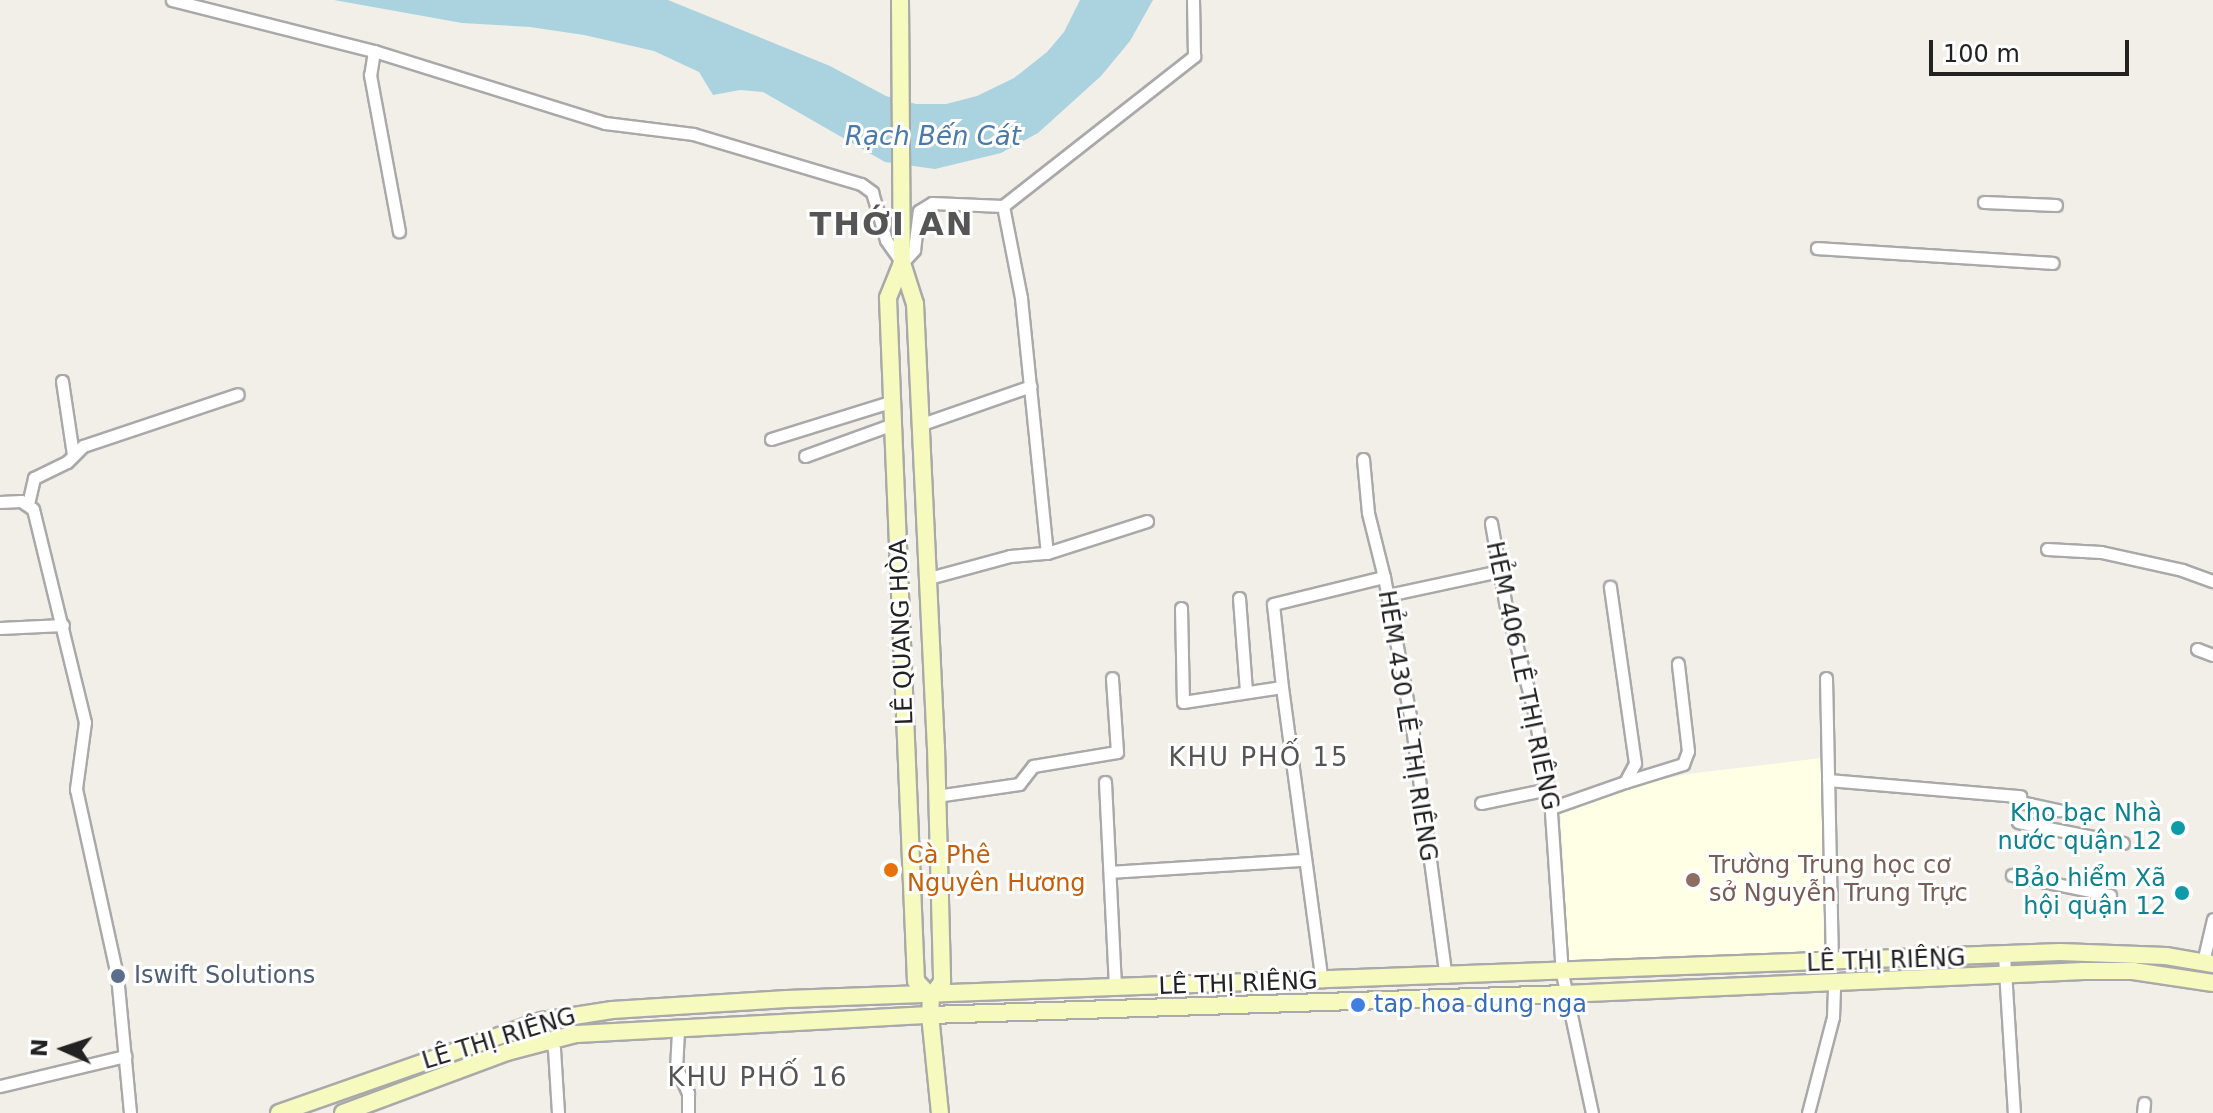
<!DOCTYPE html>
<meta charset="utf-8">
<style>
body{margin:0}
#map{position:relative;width:2213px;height:1113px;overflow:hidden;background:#f2efe9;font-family:"DejaVu Sans",sans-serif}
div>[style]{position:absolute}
.education>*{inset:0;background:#ffffe5}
.water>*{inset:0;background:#aad3df}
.roads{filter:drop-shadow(2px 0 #a9a9a9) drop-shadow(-2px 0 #a9a9a9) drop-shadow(0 2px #a9a9a9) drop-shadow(0 -2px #a9a9a9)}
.street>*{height:11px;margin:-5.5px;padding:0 5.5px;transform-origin:5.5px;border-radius:5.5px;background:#fff}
.secondary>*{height:16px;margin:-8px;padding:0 8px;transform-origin:8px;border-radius:8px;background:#f7fabf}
.dots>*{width:22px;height:22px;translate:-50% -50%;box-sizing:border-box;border:4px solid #fff;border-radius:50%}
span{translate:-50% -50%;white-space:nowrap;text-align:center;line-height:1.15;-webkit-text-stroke:6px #fff;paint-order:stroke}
.street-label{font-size:24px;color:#222}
.culture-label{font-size:24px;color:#0d838f}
.right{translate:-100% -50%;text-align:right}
.food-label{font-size:24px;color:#c56008}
.left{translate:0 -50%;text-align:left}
.education-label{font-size:24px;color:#785e54}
.service-label{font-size:24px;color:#4e5e75}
.shop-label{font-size:24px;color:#366cbe}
.water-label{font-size:26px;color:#4a7aab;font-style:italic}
.neighbourhood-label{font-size:26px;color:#555;letter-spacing:2px}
.district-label{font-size:32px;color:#555;font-weight:700;letter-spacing:2px}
.north{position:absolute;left:24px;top:1009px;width:80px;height:80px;-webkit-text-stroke:6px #fff;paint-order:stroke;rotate:273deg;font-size:22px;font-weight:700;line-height:32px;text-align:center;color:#222}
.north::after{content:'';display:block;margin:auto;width:28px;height:36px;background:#222;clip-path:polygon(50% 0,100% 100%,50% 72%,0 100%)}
.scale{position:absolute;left:1929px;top:40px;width:200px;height:36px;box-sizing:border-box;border:4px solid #222;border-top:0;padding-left:10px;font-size:24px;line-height:28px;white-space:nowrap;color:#222;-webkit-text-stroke:6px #fff;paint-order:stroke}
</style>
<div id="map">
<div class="education">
<i style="clip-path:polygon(1821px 758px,1824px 953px,1569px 963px,1560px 808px,1625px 788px,1687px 774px)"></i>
</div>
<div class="water">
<i style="clip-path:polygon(334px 0,668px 0,830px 66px,886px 96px,916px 104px,946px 104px,977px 96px,1014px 78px,1047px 52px,1064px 32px,1080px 0,1153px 0,1130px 41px,1101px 76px,1038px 133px,1001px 153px,935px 169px,885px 162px,763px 92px,740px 90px,713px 95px,699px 72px,654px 51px,584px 35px,530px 27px,462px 23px)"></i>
</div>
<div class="roads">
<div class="street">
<i style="left:172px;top:0;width:208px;rotate:14.2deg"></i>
<i style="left:374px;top:51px;width:242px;rotate:17.3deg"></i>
<i style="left:605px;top:123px;width:89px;rotate:7.1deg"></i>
<i style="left:693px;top:134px;width:175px;rotate:16.6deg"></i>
<i style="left:861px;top:184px;width:14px;rotate:36deg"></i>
<i style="left:872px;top:192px;width:50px;rotate:73.7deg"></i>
<i style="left:886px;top:240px;width:28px;rotate:55deg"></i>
<i style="left:902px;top:263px;width:18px;rotate:-47deg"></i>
<i style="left:914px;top:250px;width:39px;rotate:-83deg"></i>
<i style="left:919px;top:211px;width:15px;rotate:-32deg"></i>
<i style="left:932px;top:203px;width:71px;rotate:2.4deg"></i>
<i style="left:1003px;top:206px;width:243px;rotate:-38.1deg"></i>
<i style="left:1194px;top:56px;width:56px;rotate:-91deg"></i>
<i style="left:374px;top:51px;width:24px;rotate:99deg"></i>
<i style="left:370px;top:75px;width:159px;rotate:79.5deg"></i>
<i style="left:1984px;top:202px;width:72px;rotate:2.4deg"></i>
<i style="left:1003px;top:206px;width:94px;rotate:78.9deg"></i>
<i style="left:1021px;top:298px;width:256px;rotate:84.2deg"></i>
<i style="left:1817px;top:248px;width:236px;rotate:3.6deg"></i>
<i style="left:62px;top:381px;width:75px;rotate:81.5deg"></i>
<i style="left:922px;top:424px;width:115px;rotate:-19.2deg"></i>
<i style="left:771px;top:439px;width:128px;rotate:-17.3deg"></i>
<i style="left:805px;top:456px;width:94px;rotate:-20deg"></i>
<i style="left:1363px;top:459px;width:54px;rotate:84.7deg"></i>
<i style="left:1368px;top:513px;width:66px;rotate:76deg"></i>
<i style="left:0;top:502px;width:21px;rotate:-3deg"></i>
<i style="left:21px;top:501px;width:14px;rotate:34deg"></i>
<i style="left:33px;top:509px;width:219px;rotate:76.3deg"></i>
<i style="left:85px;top:722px;width:68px;rotate:97.7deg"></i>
<i style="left:76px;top:789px;width:190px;rotate:77.6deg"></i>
<i style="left:117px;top:975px;width:139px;rotate:84.6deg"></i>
<i style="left:28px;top:504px;width:27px;rotate:-77deg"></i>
<i style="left:34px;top:478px;width:37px;rotate:-26deg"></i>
<i style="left:67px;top:462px;width:23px;rotate:-45deg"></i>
<i style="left:83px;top:446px;width:163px;rotate:-18.5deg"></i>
<i style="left:1491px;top:523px;width:85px;rotate:79.9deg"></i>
<i style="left:1506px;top:607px;width:104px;rotate:74.9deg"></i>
<i style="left:1533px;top:707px;width:93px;rotate:79.4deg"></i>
<i style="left:1550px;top:798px;width:175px;rotate:86.1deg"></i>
<i style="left:1562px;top:973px;width:143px;rotate:77.9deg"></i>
<i style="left:2047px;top:549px;width:54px;rotate:3.2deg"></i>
<i style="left:2101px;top:552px;width:83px;rotate:12.5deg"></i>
<i style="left:2182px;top:570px;width:33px;rotate:20deg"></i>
<i style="left:929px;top:578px;width:84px;rotate:-15.2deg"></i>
<i style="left:1010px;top:556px;width:37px;rotate:-5deg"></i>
<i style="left:1047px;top:553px;width:105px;rotate:-17.7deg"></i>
<i style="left:1388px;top:595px;width:115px;rotate:-12.1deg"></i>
<i style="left:1239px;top:598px;width:93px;rotate:85.7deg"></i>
<i style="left:1181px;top:608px;width:94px;rotate:88.8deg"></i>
<i style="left:1183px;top:702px;width:100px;rotate:-8.6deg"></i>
<i style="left:1282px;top:687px;width:297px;rotate:82.3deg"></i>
<i style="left:0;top:628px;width:63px;rotate:-2.7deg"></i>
<i style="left:2197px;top:649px;width:17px;rotate:21deg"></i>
<i style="left:1826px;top:678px;width:285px;rotate:88.8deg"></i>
<i style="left:1282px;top:687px;width:83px;rotate:-96.2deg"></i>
<i style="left:1273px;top:604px;width:114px;rotate:-13.7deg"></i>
<i style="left:1384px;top:577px;width:153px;rotate:79.4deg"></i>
<i style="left:1412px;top:727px;width:252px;rotate:82.3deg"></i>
<i style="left:1828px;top:780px;width:193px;rotate:4.8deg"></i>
<i style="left:1105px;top:782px;width:207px;rotate:87.2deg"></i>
<i style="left:1625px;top:782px;width:61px;rotate:-17.2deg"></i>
<i style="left:1683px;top:764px;width:14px;rotate:-69deg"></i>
<i style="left:1688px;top:751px;width:88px;rotate:-96.6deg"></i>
<i style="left:936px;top:796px;width:84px;rotate:-8.2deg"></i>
<i style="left:1019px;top:784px;width:23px;rotate:-52deg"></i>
<i style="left:1033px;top:766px;width:85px;rotate:-9.5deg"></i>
<i style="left:1117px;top:752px;width:74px;rotate:-93.9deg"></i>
<i style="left:2020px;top:802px;width:40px;rotate:12deg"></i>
<i style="left:1481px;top:803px;width:68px;rotate:-11.8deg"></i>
<i style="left:1551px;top:808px;width:78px;rotate:-19.4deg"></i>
<i style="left:1625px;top:782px;width:21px;rotate:-62deg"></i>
<i style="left:1635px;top:763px;width:178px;rotate:-98.1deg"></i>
<i style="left:2018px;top:822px;width:107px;rotate:11.3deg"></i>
<i style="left:1110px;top:872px;width:193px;rotate:-3.6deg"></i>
<i style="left:2012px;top:875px;width:100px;rotate:11.5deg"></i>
<i style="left:2004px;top:955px;width:158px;rotate:86.4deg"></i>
<i style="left:2203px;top:962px;width:44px;rotate:-76.9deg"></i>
<i style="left:678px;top:1031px;width:35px;rotate:93deg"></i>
<i style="left:676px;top:1066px;width:30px;rotate:66deg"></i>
<i style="left:688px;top:1093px;width:20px;rotate:90deg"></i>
<i style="left:549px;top:1040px;width:10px;rotate:61deg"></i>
<i style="left:554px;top:1049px;width:64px;rotate:86.4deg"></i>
<i style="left:0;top:1086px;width:129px;rotate:-13.5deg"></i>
<i style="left:1808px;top:1113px;width:99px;rotate:-75.4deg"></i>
<i style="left:1833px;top:1017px;width:34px;rotate:-88deg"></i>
<i style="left:2143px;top:1113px;width:10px;rotate:-84deg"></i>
</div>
<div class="secondary">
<i style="left:900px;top:0;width:263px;rotate:89.6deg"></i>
<i style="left:902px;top:263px;width:43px;rotate:72.4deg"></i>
<i style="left:915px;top:304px;width:443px;rotate:87.3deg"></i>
<i style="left:936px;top:747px;width:235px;rotate:88.5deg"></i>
<i style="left:942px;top:982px;width:19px;rotate:126deg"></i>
<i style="left:931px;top:997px;width:18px;rotate:93deg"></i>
<i style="left:930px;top:1015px;width:99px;rotate:84.2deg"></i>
<i style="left:902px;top:263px;width:38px;rotate:112deg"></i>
<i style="left:888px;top:298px;width:126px;rotate:87.7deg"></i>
<i style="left:893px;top:424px;width:557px;rotate:87.64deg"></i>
<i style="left:916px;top:981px;width:22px;rotate:47deg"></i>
<i style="left:279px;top:1113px;width:279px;rotate:-19.3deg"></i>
<i style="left:542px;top:1021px;width:71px;rotate:-8.9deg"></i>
<i style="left:612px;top:1010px;width:175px;rotate:-3.6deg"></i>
<i style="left:787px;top:999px;width:1274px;rotate:-2.11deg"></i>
<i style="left:2060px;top:952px;width:106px;rotate:2.2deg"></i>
<i style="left:2166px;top:956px;width:48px;rotate:9.7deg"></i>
<i style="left:343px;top:1113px;width:175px;rotate:-20.4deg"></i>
<i style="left:507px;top:1052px;width:71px;rotate:-14.6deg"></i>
<i style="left:576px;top:1034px;width:355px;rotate:-3.1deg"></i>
<i style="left:930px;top:1015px;width:635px;rotate:-1.89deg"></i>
<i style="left:1565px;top:994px;width:519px;rotate:-2.54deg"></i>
<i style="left:2083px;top:971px;width:50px"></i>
<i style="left:2133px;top:971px;width:81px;rotate:8.5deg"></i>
</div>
</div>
<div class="dots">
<i style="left:2178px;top:828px;background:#0f9aa8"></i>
<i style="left:891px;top:870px;background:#e8710a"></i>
<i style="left:1693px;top:880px;background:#8d6e63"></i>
<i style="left:2182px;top:893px;background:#0f9aa8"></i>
<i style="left:118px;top:976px;background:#5c6f8a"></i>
<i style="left:1358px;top:1005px;background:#3f7fe0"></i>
</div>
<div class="street-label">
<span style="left:902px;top:632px;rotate:-92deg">LÊ QUANG HÒA</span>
<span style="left:1522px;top:676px;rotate:78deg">HẺM 406 LÊ THỊ RIÊNG</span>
<span style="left:1407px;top:726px;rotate:81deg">HẺM 430 LÊ THỊ RIÊNG</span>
<span style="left:1886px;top:961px;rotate:-2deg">LÊ THỊ RIÊNG</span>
<span style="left:1238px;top:984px;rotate:-2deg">LÊ THỊ RIÊNG</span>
<span style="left:499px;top:1039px;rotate:-17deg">LÊ THỊ RIÊNG</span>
</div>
<div class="culture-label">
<span class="right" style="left:2162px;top:828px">Kho bạc Nhà<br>nước quận 12</span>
<span class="right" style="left:2166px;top:893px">Bảo hiểm Xã<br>hội quận 12</span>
</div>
<div class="food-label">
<span class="left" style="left:907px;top:870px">Cà Phê<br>Nguyên Hương</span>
</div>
<div class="education-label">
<span class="left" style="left:1709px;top:880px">Trường Trung học cơ<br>sở Nguyễn Trung Trực</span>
</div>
<div class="service-label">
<span class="left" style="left:134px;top:976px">Iswift Solutions</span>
</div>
<div class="shop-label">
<span class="left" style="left:1374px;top:1005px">tap hoa dung nga</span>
</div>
<div class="water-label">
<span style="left:933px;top:137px">Rạch Bến Cát</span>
</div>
<div class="neighbourhood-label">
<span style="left:1259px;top:758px">KHU PHỐ 15</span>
<span style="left:758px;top:1078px">KHU PHỐ 16</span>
</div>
<div class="district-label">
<span style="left:892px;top:224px">THỚI AN</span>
</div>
<div class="north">N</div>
<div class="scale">100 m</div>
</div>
